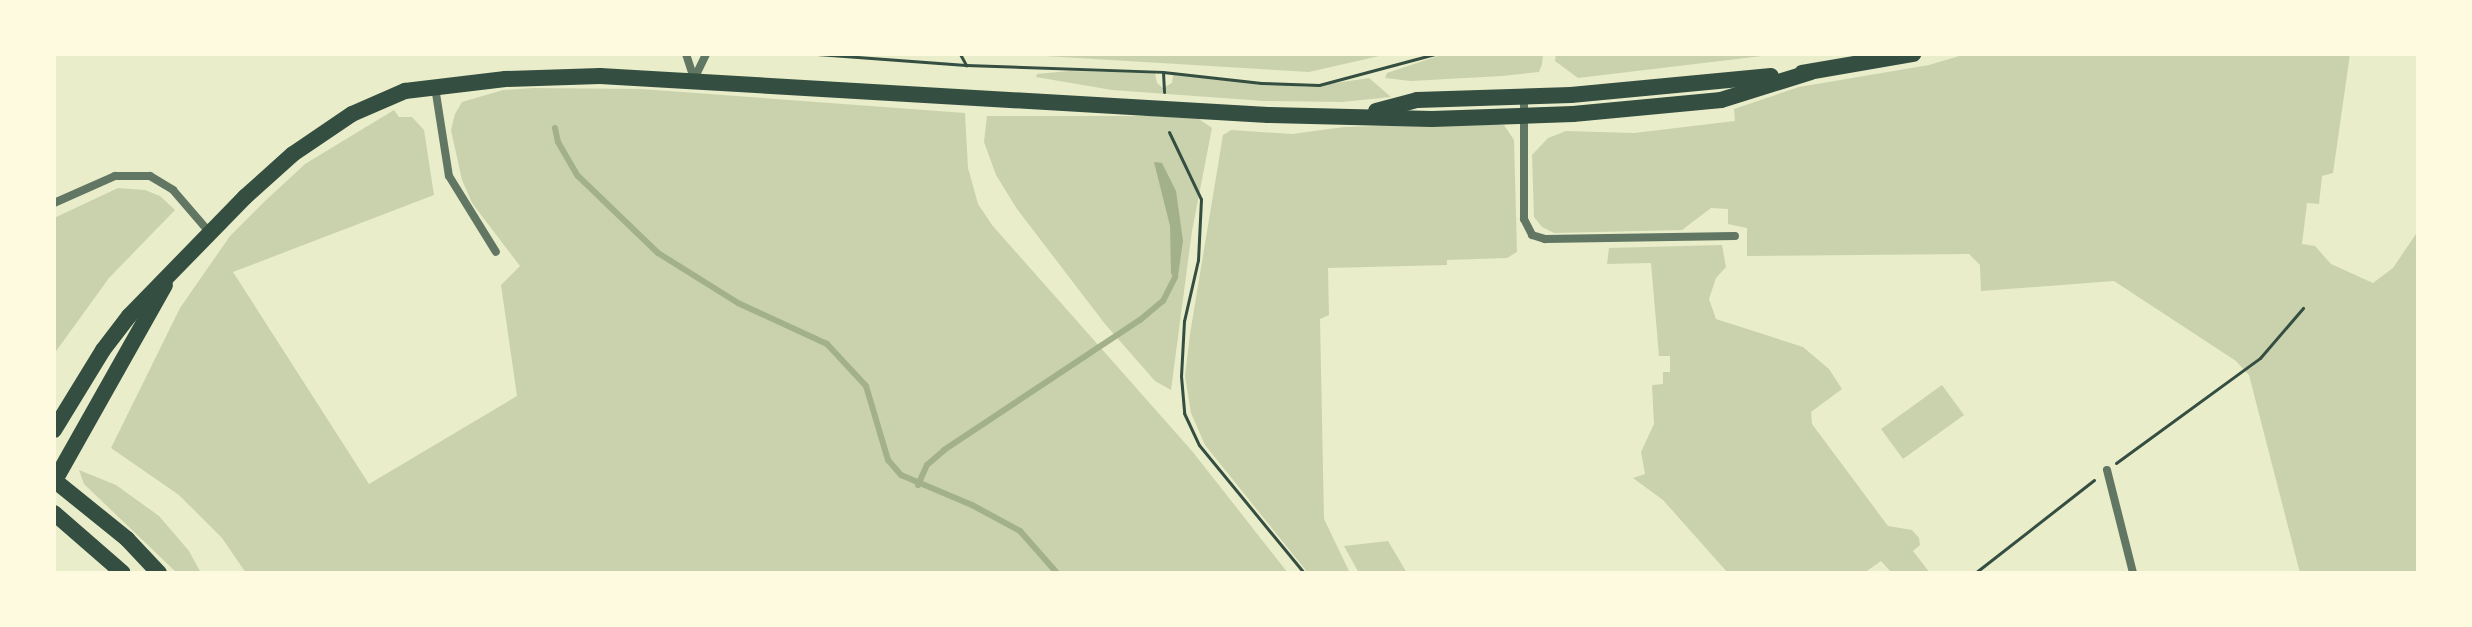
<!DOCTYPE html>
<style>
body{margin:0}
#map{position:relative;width:2472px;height:627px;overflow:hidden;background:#e9edc9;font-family:"Asap Condensed",sans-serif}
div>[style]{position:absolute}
.green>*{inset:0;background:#cad2ad}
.water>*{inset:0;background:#a3b18a}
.stream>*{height:6px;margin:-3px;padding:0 3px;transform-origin:3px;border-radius:3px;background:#a3b18a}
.path>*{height:3px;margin:-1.5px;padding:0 1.5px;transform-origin:1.5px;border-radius:1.5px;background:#344e41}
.minor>*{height:8px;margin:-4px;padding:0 4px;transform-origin:4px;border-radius:4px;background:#617663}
.secondary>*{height:16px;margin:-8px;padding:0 8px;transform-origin:8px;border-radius:8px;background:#344e41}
.primary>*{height:16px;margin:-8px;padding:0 8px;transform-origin:8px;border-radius:8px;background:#344e41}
span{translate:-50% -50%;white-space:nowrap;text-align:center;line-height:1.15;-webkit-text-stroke:7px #fefae0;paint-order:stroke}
.frame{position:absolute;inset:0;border:56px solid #fefae0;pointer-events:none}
</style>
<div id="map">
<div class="green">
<i style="clip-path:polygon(1012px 54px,1388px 54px,1309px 72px)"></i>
<i style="clip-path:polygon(1444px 54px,1543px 54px,1542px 64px,1539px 72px,1502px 76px,1411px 81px,1385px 78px,1387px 73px)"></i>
<i style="clip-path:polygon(1556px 54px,1779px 54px,1578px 78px,1555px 61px)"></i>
<i style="clip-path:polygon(1966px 54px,2350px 54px,2333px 173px,2322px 176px,2319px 204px,2307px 203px,2302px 244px,2315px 246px,2331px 264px,2373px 283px,2393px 268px,2418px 231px,2418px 573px,2300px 573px,2249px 375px,2236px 361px,2114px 281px,1981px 291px,1980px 265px,1969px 254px,1747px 256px,1747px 228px,1728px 224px,1728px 209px,1711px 208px,1682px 230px,1554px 233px,1542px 227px,1534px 217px,1532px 155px,1548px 138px,1566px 131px,1634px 133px,1735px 121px,1734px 109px,1799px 87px,1929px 65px)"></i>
<i style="clip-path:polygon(1069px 71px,1155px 73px,1157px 83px,1163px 88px,1172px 83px,1173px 75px,1309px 87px,1369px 78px,1391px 97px,1342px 102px,1264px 101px,1112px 90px,1036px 77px,1037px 74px)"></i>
<i style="clip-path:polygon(533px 88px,641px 89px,965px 113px,968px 168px,978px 204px,992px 225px,1192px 451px,1288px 573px,246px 573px,222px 538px,179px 495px,111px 448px,180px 308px,230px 236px,264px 202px,305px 164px,394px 110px,399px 117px,412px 117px,424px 130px,434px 195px,233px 272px,369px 484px,517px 396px,501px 285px,520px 266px,472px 203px,462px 180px,451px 130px,455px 114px,462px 102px,503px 90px)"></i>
<i style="clip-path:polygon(987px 116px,1153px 116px,1199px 119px,1212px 128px,1192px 231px,1171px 390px,1155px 381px,1105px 324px,1017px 209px,996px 175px,984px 142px)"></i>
<i style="clip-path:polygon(1482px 123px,1504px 125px,1514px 140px,1517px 252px,1507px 258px,1447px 260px,1447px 265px,1328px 268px,1329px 315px,1320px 319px,1324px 519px,1350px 573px,1308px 573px,1205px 445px,1191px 413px,1185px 376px,1190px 334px,1223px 135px,1231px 130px,1292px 134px,1344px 127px)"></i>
<i style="clip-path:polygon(118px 188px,145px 190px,160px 196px,175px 210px,109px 278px,54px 354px,54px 218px)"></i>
<i style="clip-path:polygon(1722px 245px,1726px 267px,1716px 278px,1709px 299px,1716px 319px,1803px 347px,1829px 369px,1842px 389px,1811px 412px,1812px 424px,1888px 526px,1912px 530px,1919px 538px,1920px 545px,1913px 551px,1930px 573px,1892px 573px,1881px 561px,1864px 573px,1728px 573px,1663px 500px,1633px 478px,1645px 474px,1641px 452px,1654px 424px,1652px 385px,1663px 384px,1663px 372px,1670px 372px,1670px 356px,1659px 356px,1651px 263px,1607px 264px,1609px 248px)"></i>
<i style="clip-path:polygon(1942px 385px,1964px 415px,1903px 459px,1881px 429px)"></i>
<i style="clip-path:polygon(79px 470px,116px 485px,159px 516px,189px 551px,201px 573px,177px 573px,84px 484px)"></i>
<i style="clip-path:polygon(1388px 541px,1407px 573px,1359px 573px,1344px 546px)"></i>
</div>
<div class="water">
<i style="clip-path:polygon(1154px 162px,1162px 163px,1176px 191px,1183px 241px,1178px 276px,1175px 277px,1171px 274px,1170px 226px)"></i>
</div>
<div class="stream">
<i style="left:555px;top:128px;width:14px;rotate:78deg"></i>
<i style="left:558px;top:142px;width:39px;rotate:60deg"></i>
<i style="left:578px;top:176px;width:111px;rotate:43.9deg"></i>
<i style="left:658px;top:253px;width:94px;rotate:32deg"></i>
<i style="left:738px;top:303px;width:98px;rotate:24.7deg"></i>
<i style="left:827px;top:344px;width:57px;rotate:47.1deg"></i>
<i style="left:866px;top:386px;width:77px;rotate:73.4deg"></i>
<i style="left:888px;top:460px;width:20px;rotate:49deg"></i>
<i style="left:901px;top:475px;width:77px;rotate:22.9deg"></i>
<i style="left:972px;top:505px;width:55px;rotate:28.4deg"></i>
<i style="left:1020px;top:531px;width:56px;rotate:48.6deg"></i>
<i style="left:918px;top:485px;width:22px;rotate:-66deg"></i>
<i style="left:927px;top:465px;width:23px;rotate:-41deg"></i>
<i style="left:944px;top:450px;width:235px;rotate:-33.6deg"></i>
<i style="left:1140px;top:320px;width:30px;rotate:-40deg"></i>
<i style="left:1163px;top:301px;width:27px;rotate:-63deg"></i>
</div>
<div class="path">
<i style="left:817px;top:54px;width:149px;rotate:4.2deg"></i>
<i style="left:966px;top:65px;width:197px;rotate:2deg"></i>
<i style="left:1163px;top:72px;width:99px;rotate:6.4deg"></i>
<i style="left:1261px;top:83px;width:58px;rotate:2deg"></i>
<i style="left:1319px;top:85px;width:120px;rotate:-15deg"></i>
<i style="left:960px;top:54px;width:13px;rotate:61deg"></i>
<i style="left:1163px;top:72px;width:20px;rotate:87deg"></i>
<i style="left:1169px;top:132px;width:74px;rotate:64.5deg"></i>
<i style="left:1201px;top:199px;width:61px;rotate:92.8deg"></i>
<i style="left:1198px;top:260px;width:63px;rotate:102.9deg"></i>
<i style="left:1184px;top:321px;width:55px;rotate:93.1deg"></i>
<i style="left:1181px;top:376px;width:37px;rotate:85deg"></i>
<i style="left:1184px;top:413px;width:35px;rotate:65deg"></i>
<i style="left:1199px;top:445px;width:166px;rotate:50.6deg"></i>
<i style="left:2116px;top:463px;width:178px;rotate:-36.1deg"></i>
<i style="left:2260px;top:358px;width:66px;rotate:-49.3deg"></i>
<i style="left:1975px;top:573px;width:151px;rotate:-38deg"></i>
</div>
<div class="minor">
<i style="left:686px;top:54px;width:26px;rotate:72deg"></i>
<i style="left:694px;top:79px;width:28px;rotate:-64deg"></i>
<i style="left:435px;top:87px;width:90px;rotate:81.1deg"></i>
<i style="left:449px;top:176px;width:89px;rotate:58.3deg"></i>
<i style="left:1524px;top:97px;width:122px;rotate:90deg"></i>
<i style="left:1524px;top:219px;width:18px;rotate:63deg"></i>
<i style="left:1532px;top:235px;width:14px;rotate:17deg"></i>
<i style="left:1545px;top:239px;width:190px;rotate:-0.9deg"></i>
<i style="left:54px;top:203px;width:67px;rotate:-23.9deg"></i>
<i style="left:115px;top:176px;width:35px"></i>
<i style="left:150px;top:176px;width:27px;rotate:31deg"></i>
<i style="left:173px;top:190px;width:57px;rotate:49.3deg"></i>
<i style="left:2107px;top:470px;width:106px;rotate:75.8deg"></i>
</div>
<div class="secondary">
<i style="left:1802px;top:73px;width:113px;rotate:-9.7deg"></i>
<i style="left:1376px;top:111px;width:42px;rotate:-15deg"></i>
<i style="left:1417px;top:100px;width:154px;rotate:-1.9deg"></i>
<i style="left:1571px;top:95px;width:201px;rotate:-5.4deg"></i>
<i style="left:54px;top:430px;width:94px;rotate:-58.5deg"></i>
<i style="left:103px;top:350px;width:43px;rotate:-52.6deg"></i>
<i style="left:129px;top:316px;width:166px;rotate:-45.7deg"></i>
<i style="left:245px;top:197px;width:64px;rotate:-41.9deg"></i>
<i style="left:293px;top:154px;width:71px;rotate:-34.1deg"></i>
<i style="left:352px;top:114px;width:58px;rotate:-23.5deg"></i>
<i style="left:405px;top:91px;width:101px;rotate:-6.8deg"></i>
<i style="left:505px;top:79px;width:95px;rotate:-1.8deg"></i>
<i style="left:600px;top:76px;width:669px;rotate:3.34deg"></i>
<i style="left:1268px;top:115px;width:164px;rotate:1.4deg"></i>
<i style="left:1432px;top:119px;width:141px;rotate:-2deg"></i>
<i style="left:1573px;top:114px;width:149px;rotate:-5.4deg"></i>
<i style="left:1721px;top:100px;width:94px;rotate:-17.3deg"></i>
<i style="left:54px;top:482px;width:226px;rotate:-60.6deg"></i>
</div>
<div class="primary">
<i style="left:54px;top:480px;width:94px;rotate:38.9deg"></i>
<i style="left:127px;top:539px;width:47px;rotate:46.7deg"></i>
<i style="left:54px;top:513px;width:91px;rotate:41deg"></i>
</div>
<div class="frame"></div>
</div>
